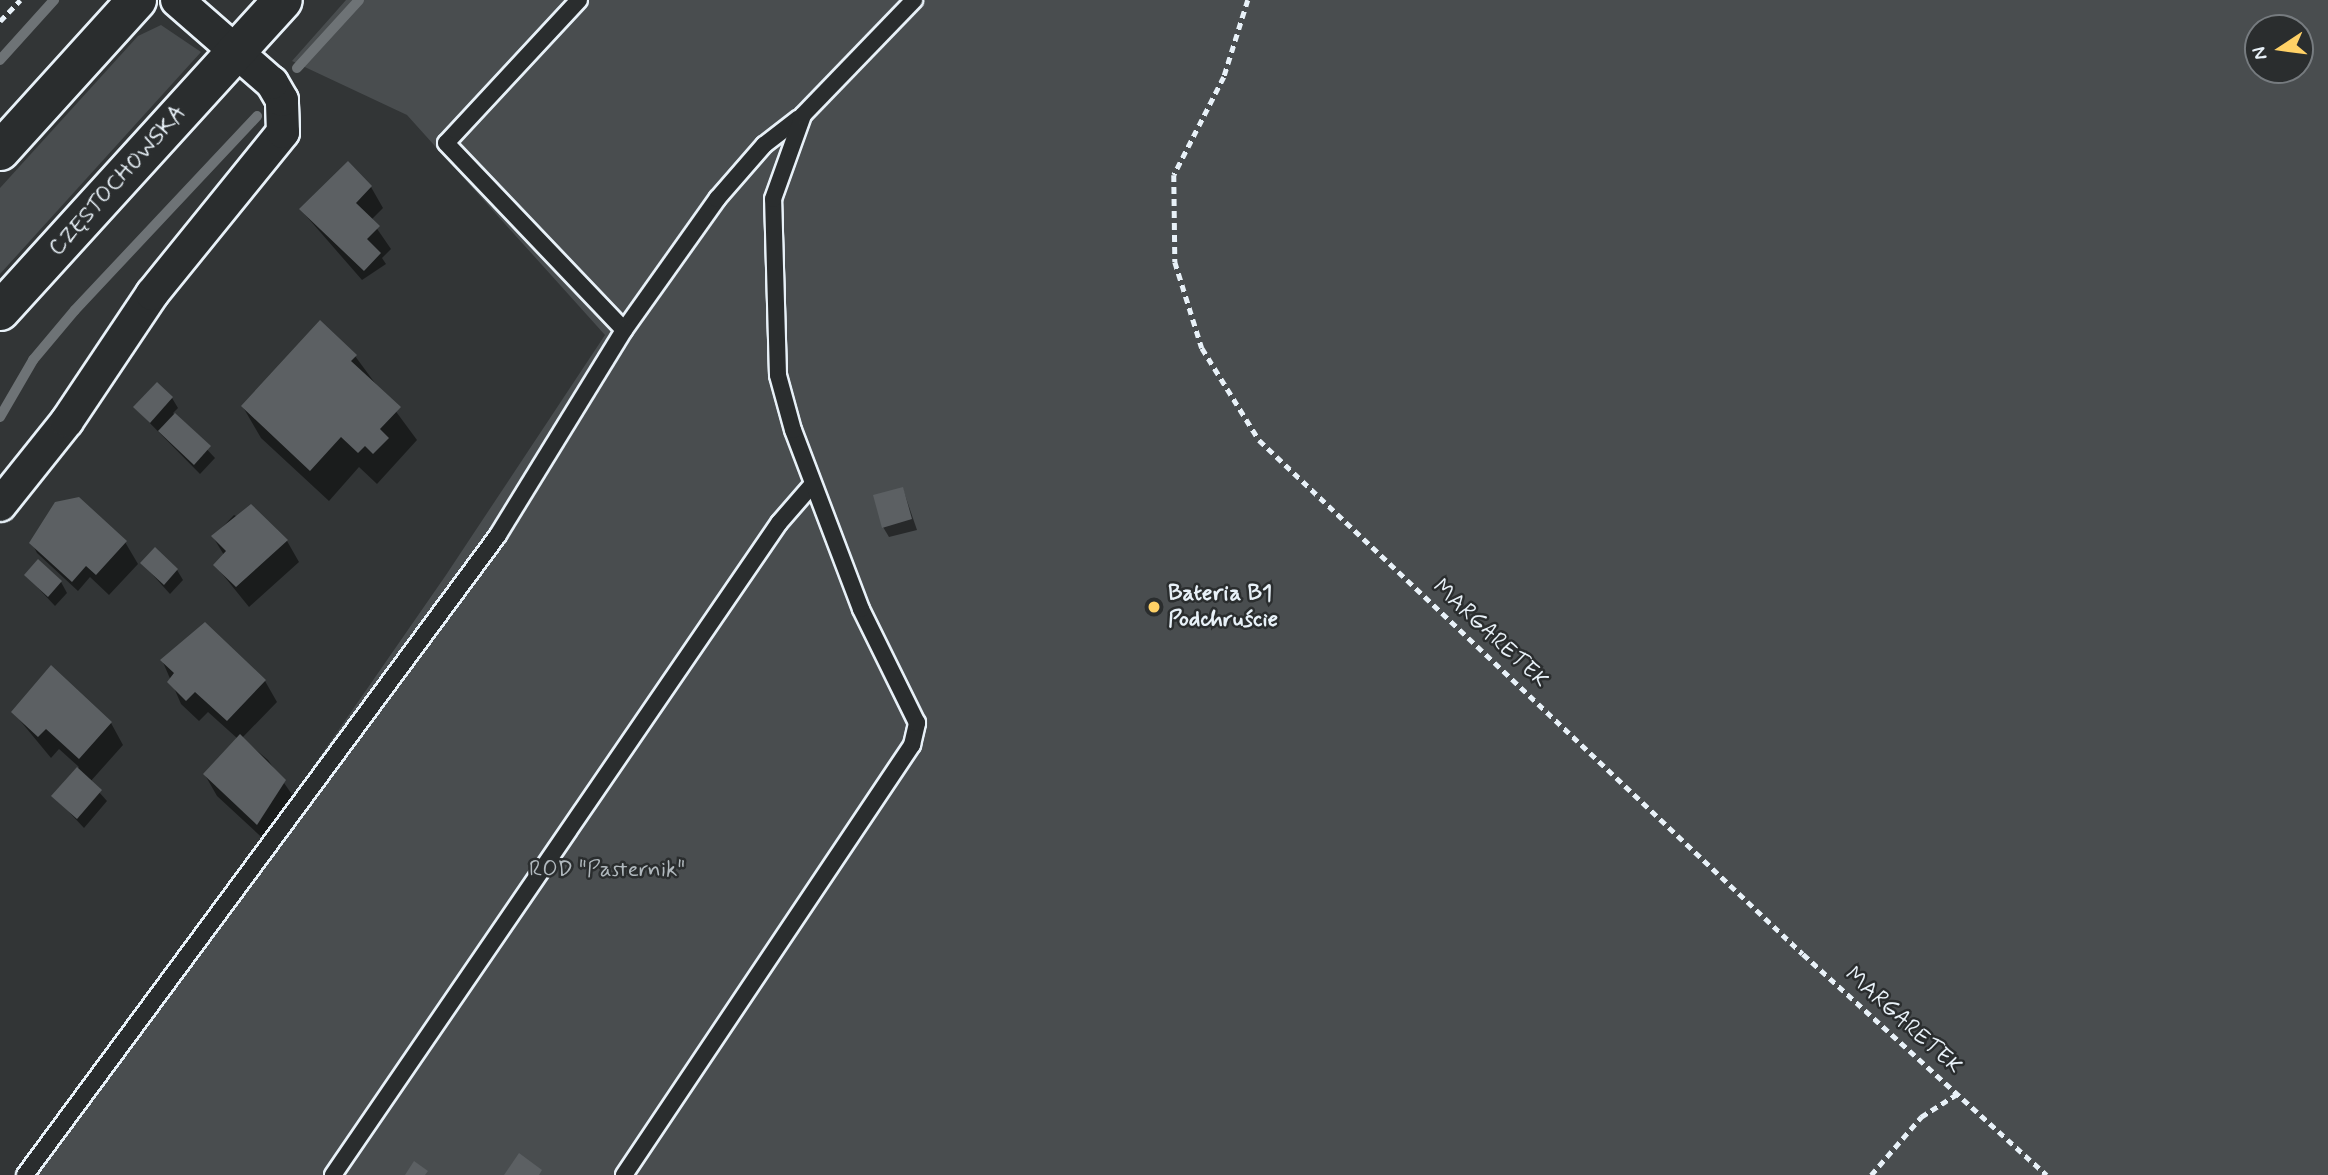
<!DOCTYPE html>
<meta charset="utf-8">
<style>
body{margin:0}
#map{position:relative;width:2328px;height:1175px;overflow:hidden;background:#323536;font-family:Mynerve,sans-serif}
div>[style]{position:absolute}
.green>*{inset:0;background:#494d4f}
.shadow>*{inset:0;background:#0007}
.stream>*{height:10px;margin:-5px;padding:0 5px;transform-origin:5px;border-radius:5px;background:#6e7376}
.building>*{inset:0;background:#5c6063}
.path>*{height:4.5px;margin-top:-2.25px;transform-origin:0;background:repeating-linear-gradient(90deg,#e8f1f8 0 7px,transparent 0 12px)}
.roads{filter:drop-shadow(2px 0 #e8f1f8) drop-shadow(-2px 0 #e8f1f8) drop-shadow(0 2px #e8f1f8) drop-shadow(0 -2px #e8f1f8)}
.service>*{height:16px;margin:-8px;padding:0 8px;transform-origin:8px;border-radius:8px;background:#2a2d2e}
.minor>*{height:32px;margin:-16px;padding:0 16px;transform-origin:16px;border-radius:16px;background:#2a2d2e}
.primary>*{height:38px;margin:-19px;padding:0 19px;transform-origin:19px;border-radius:19px;background:#2a2d2e}
.dots>*{width:19px;height:19px;translate:-50% -50%;box-sizing:border-box;border:4px solid #2a2d2e;border-radius:50%}
span{translate:-50% -50%;white-space:nowrap;text-align:center;line-height:1.15;-webkit-text-stroke:5px #2a2d2e;paint-order:stroke}
.street-label{font-size:23px;color:#e8f1f8}
.poi-label{font-size:23px;color:#e8f1f8;font-weight:700}
.left{translate:0 -50%;text-align:left}
.park-label{font-size:23px;color:#b0b8bd}
.north{position:absolute;left:2244px;top:14px;width:70px;height:70px;box-sizing:border-box;background:#2a2d2e;border:2px solid #767b7f;border-radius:50%;rotate:257deg;font-size:19px;font-weight:700;line-height:28px;text-align:center;color:#e8f1f8}
.north::after{content:'';display:block;margin:auto;width:24px;height:32px;background:#ffd166;clip-path:polygon(50% 0,100% 100%,50% 72%,0 100%)}
</style>
<div id="map">
<div class="green">
<i style="clip-path:polygon(evenodd,346px 0,2328px 0,2328px 1175px,30px 1175px,446px 575px,605px 335px,407px 115px,292px 61px,346px 0,2258px 28px,2300px 28px,2300px 70px,2258px 70px,2258px 28px)"></i>
<i style="clip-path:polygon(161px 25px,201px 52px,0 274px,0 188px,138px 36px)"></i>
</div>
<div class="shadow">
<i style="clip-path:polygon(371px 187px,383px 208px,371px 220px,391px 249px,382px 258px,386px 264px,362px 280px,301px 210px)"></i>
<i style="clip-path:polygon(355px 356px,417px 440px,377px 484px,359px 467px,329px 501px,261px 438px,243px 407px)"></i>
<i style="clip-path:polygon(172px 398px,178px 408px,173px 413px,215px 458px,200px 474px,135px 408px)"></i>
<i style="clip-path:polygon(903px 489px,917px 530px,889px 537px,883px 527px)"></i>
<i style="clip-path:polygon(56px 504px,125px 542px,138px 564px,109px 595px,90px 577px,78px 591px,37px 553px,32px 543px)"></i>
<i style="clip-path:polygon(234px 515px,287px 541px,299px 562px,249px 607px,215px 565px,224px 555px,213px 537px)"></i>
<i style="clip-path:polygon(142px 563px,177px 570px,183px 580px,170px 594px)"></i>
<i style="clip-path:polygon(26px 575px,61px 582px,67px 593px,55px 606px)"></i>
<i style="clip-path:polygon(162px 660px,265px 681px,277px 702px,242px 738px,268px 760px,298px 803px,270px 845px,217px 796px,205px 775px,238px 739px,208px 712px,199px 721px,181px 704px)"></i>
<i style="clip-path:polygon(13px 712px,111px 723px,123px 745px,90px 782px,107px 801px,84px 828px,54px 796px,79px 767px,59px 749px,51px 758px)"></i>
</div>
<div class="stream">
<i style="left:0;top:60px;width:81px;rotate:-48deg"></i>
<i style="left:297px;top:68px;width:92px;rotate:-47.6deg"></i>
<i style="left:0;top:417px;width:66px;rotate:-59.9deg"></i>
<i style="left:33px;top:360px;width:65px;rotate:-50deg"></i>
<i style="left:75px;top:310px;width:266px;rotate:-46.8deg"></i>
</div>
<div class="building">
<i style="clip-path:polygon(348px 161px,372px 186px,356px 203px,380px 226px,367px 239px,381px 253px,364px 271px,299px 209px)"></i>
<i style="clip-path:polygon(320px 320px,357px 355px,351px 361px,401px 407px,380px 429px,389px 438px,373px 454px,365px 446px,358px 453px,341px 437px,310px 471px,241px 406px)"></i>
<i style="clip-path:polygon(157px 382px,173px 397px,150px 423px,133px 407px)"></i>
<i style="clip-path:polygon(175px 413px,211px 446px,194px 465px,158px 431px)"></i>
<i style="clip-path:polygon(903px 487px,912px 519px,882px 528px,873px 495px)"></i>
<i style="clip-path:polygon(79px 497px,127px 541px,96px 575px,86px 566px,72px 582px,29px 543px,55px 502px)"></i>
<i style="clip-path:polygon(251px 504px,288px 540px,236px 587px,213px 565px,226px 551px,211px 536px)"></i>
<i style="clip-path:polygon(155px 547px,178px 569px,164px 585px,140px 563px)"></i>
<i style="clip-path:polygon(38px 559px,62px 581px,48px 597px,24px 575px)"></i>
<i style="clip-path:polygon(205px 622px,266px 680px,227px 721px,195px 692px,186px 701px,167px 682px,174px 673px,160px 660px)"></i>
<i style="clip-path:polygon(51px 665px,112px 722px,79px 759px,46px 729px,38px 737px,11px 712px)"></i>
<i style="clip-path:polygon(240px 734px,286px 780px,257px 825px,203px 774px)"></i>
<i style="clip-path:polygon(77px 767px,102px 790px,77px 819px,51px 796px)"></i>
<i style="clip-path:polygon(519px 1153px,542px 1170px,539px 1175px,504px 1175px)"></i>
<i style="clip-path:polygon(414px 1161px,428px 1171px,425px 1175px,405px 1175px)"></i>
</div>
<div class="path">
<i style="left:1248px;top:0;width:81px;rotate:107.3deg"></i>
<i style="left:1224px;top:77px;width:110px;rotate:117deg"></i>
<i style="left:1174px;top:175px;width:87px;rotate:89.3deg"></i>
<i style="left:1175px;top:262px;width:90px;rotate:72.6deg"></i>
<i style="left:1202px;top:348px;width:108px;rotate:58.2deg"></i>
<i style="left:1259px;top:440px;width:748px;rotate:43.38deg"></i>
<i style="left:1803px;top:954px;width:329px;rotate:42.2deg"></i>
<i style="left:0;top:21px;width:29px;rotate:-46deg"></i>
<i style="left:1871px;top:1175px;width:77px;rotate:-49.2deg"></i>
<i style="left:1921px;top:1117px;width:43px;rotate:-32.6deg"></i>
</div>
<div class="roads">
<div class="service">
<i style="left:579px;top:0;width:195px;rotate:132.9deg"></i>
<i style="left:446px;top:143px;width:258px;rotate:46.4deg"></i>
<i style="left:624px;top:330px;width:161px;rotate:-54.6deg"></i>
<i style="left:717px;top:199px;width:72px;rotate:-49deg"></i>
<i style="left:764px;top:145px;width:44px;rotate:-37.6deg"></i>
<i style="left:25px;top:1175px;width:796px;rotate:-53.53deg"></i>
<i style="left:498px;top:535px;width:241px;rotate:-58.4deg"></i>
<i style="left:333px;top:1175px;width:790px;rotate:-55.63deg"></i>
<i style="left:779px;top:523px;width:50px;rotate:-49deg"></i>
<i style="left:624px;top:1175px;width:518px;rotate:-56.19deg"></i>
<i style="left:912px;top:745px;width:23px;rotate:-77deg"></i>
<i style="left:917px;top:723px;width:127px;rotate:-116.2deg"></i>
<i style="left:861px;top:609px;width:191px;rotate:-110.8deg"></i>
<i style="left:793px;top:430px;width:57px;rotate:-105.3deg"></i>
<i style="left:778px;top:375px;width:176px;rotate:-91.6deg"></i>
<i style="left:773px;top:199px;width:89px;rotate:-70.3deg"></i>
<i style="left:803px;top:115px;width:160px;rotate:-46deg"></i>
</div>
<div class="minor">
<i style="left:0;top:505px;width:107px;rotate:-51.4deg"></i>
<i style="left:67px;top:421px;width:153px;rotate:-56.2deg"></i>
<i style="left:152px;top:294px;width:208px;rotate:-51deg"></i>
<i style="left:283px;top:132px;width:32px;rotate:-92deg"></i>
<i style="left:282px;top:100px;width:20px;rotate:-120deg"></i>
<i style="left:272px;top:83px;width:126px;rotate:-138.9deg"></i>
</div>
<div class="primary">
<i style="left:0;top:151px;width:204px;rotate:-47.8deg"></i>
<i style="left:0;top:311px;width:420px;rotate:-47.7deg"></i>
</div>
</div>
<div class="dots">
<i style="left:1154px;top:607px;background:#ffd166"></i>
</div>
<div class="street-label">
<span style="left:118px;top:181px;rotate:-48deg">CZĘSTOCHOWSKA</span>
<span style="left:1490px;top:634px;rotate:43deg">MARGARETEK</span>
<span style="left:1903px;top:1021px;rotate:42deg">MARGARETEK</span>
</div>
<div class="poi-label">
<span class="left" style="left:1168px;top:607px">Bateria B1<br>Podchruście</span>
</div>
<div class="park-label">
<span style="left:607px;top:870px">ROD "Pasternik"</span>
</div>
<div class="north">N</div>
</div>
